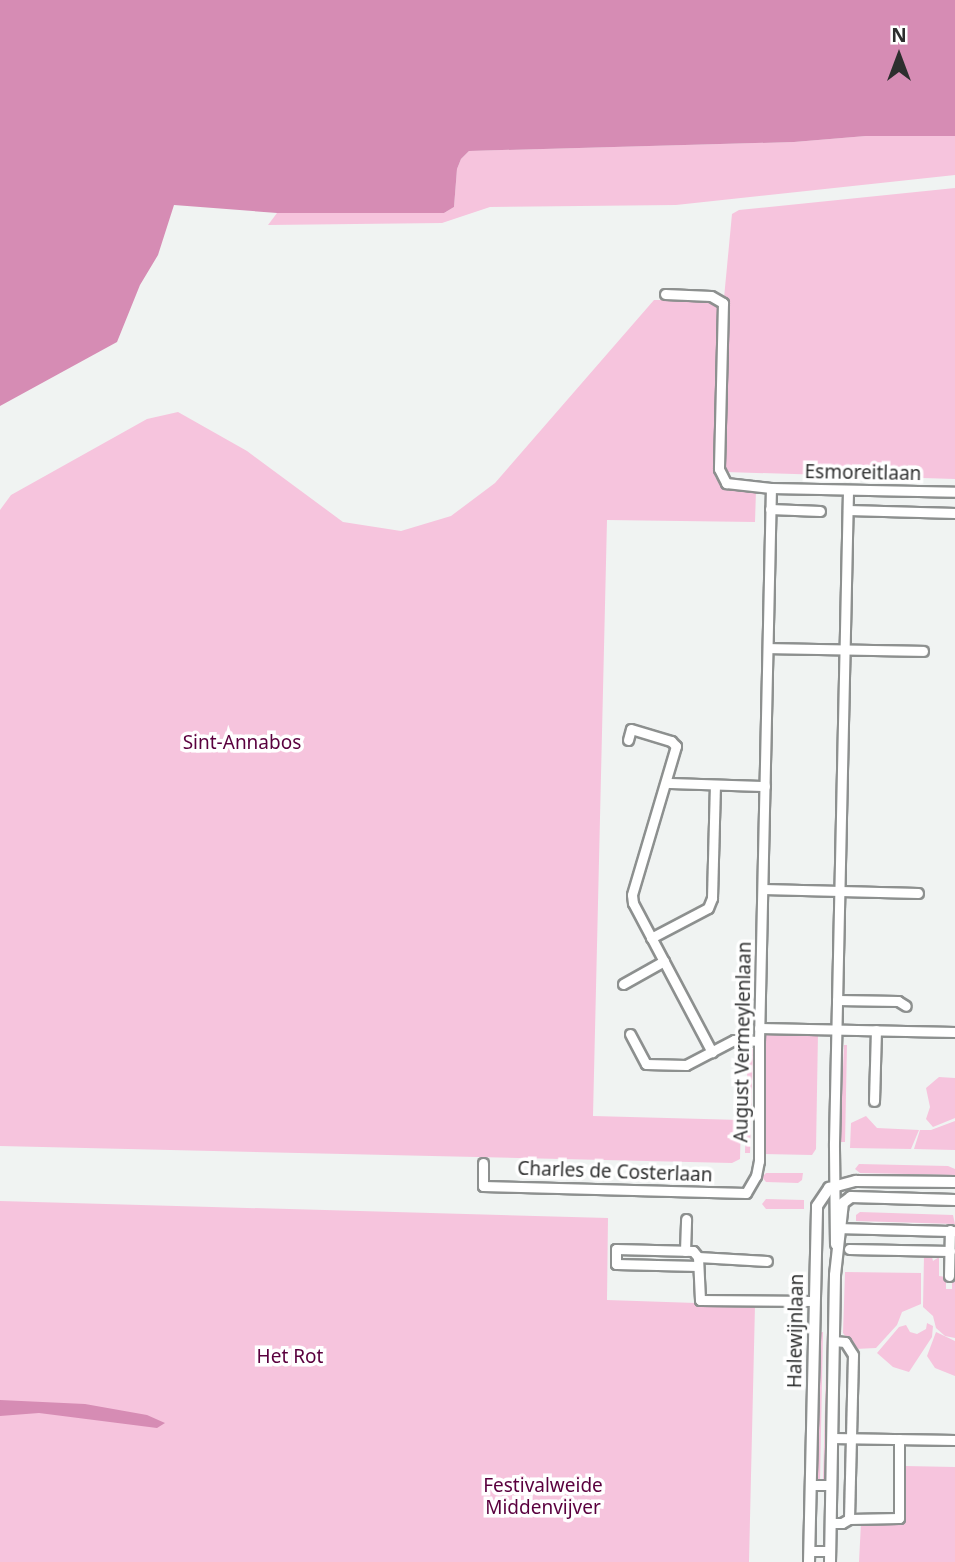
<!DOCTYPE html>
<style>
body{margin:0}
#map{position:relative;width:955px;height:1562px;overflow:hidden;background:#f0f3f2;font-family:"Noto Sans",sans-serif}
div>[style]{position:absolute}
.green>*{inset:0;background:#f6c4dd}
.water>*{inset:0;background:#d68cb4}
.roads{filter:drop-shadow(2px 0 #8d908f) drop-shadow(-2px 0 #8d908f) drop-shadow(0 2px #8d908f) drop-shadow(0 -2px #8d908f)}
.minor>*{height:9px;margin:-4.5px;padding:0 4.5px;transform-origin:4.5px;border-radius:4.5px;background:#fff}
.major>*{height:10px;margin:-5px;padding:0 5px;transform-origin:5px;border-radius:5px;background:#fff}
span{translate:-50% -50%;white-space:nowrap;text-align:center;line-height:1.15;-webkit-text-stroke:7px #fff;paint-order:stroke}
.street-label{font-size:19px;color:#2d2e2e}
.park-label{font-size:19px;color:#5a003e}
.north{position:absolute;left:864px;top:21px;width:70px;height:70px;-webkit-text-stroke:5px #fff;paint-order:stroke;rotate:0deg;font-size:19px;font-weight:700;line-height:28px;text-align:center;color:#2d2e2e}
.north::after{content:'';display:block;margin:auto;width:24px;height:32px;background:#2d2e2e;clip-path:polygon(50% 0,100% 100%,50% 72%,0 100%)}
</style>
<div id="map">
<div class="green">
<i style="clip-path:polygon(866px 136px,955px 136px,955px 175px,676px 205px,490px 207px,442px 223px,268px 225px,277px 213px,444px 213px,454px 207px,457px 169px,461px 159px,469px 151px,794px 142px)"></i>
<i style="clip-path:polygon(955px 188px,955px 479px,726px 472px,723px 468px,724px 298px,732px 214px,739px 210px)"></i>
<i style="clip-path:polygon(654px 300px,709px 300px,718px 306px,715px 477px,726px 489px,756px 490px,755px 522px,607px 520px,593px 1116px,741px 1120px,740px 1159px,732px 1163px,0 1146px,0 510px,11px 495px,147px 419px,178px 412px,247px 451px,343px 522px,401px 531px,451px 516px,495px 483px)"></i>
<i style="clip-path:polygon(765px 1033px,818px 1033px,816px 1149px,812px 1155px,763px 1154px)"></i>
<i style="clip-path:polygon(748px 1044px,753px 1049px,750px 1153px,745px 1153px)"></i>
<i style="clip-path:polygon(844px 1045px,847px 1045px,845px 1142px,840px 1142px)"></i>
<i style="clip-path:polygon(939px 1077px,955px 1078px,955px 1118px,933px 1127px,926px 1119px,930px 1107px,926px 1088px)"></i>
<i style="clip-path:polygon(866px 1116px,877px 1128px,919px 1130px,911px 1149px,850px 1148px,851px 1123px)"></i>
<i style="clip-path:polygon(955px 1121px,955px 1150px,914px 1149px,920px 1130px,931px 1130px)"></i>
<i style="clip-path:polygon(859px 1164px,948px 1166px,955px 1169px,955px 1175px,860px 1173px,855px 1169px)"></i>
<i style="clip-path:polygon(766px 1173px,803px 1173px,802px 1180px,798px 1183px,766px 1182px,762px 1177px)"></i>
<i style="clip-path:polygon(766px 1199px,804px 1200px,804px 1209px,766px 1209px,762px 1204px)"></i>
<i style="clip-path:polygon(0 1201px,608px 1218px,607px 1300px,755px 1305px,749px 1562px,0 1562px)"></i>
<i style="clip-path:polygon(860px 1212px,953px 1215px,955px 1224px,856px 1221px,856px 1215px)"></i>
<i style="clip-path:polygon(924px 1256px,932px 1257px,933px 1261px,939px 1257px,939px 1276px,946px 1277px,946px 1289px,952px 1289px,952px 1277px,955px 1279px,955px 1338px,945px 1336px,936px 1328px,933px 1316px,923px 1307px)"></i>
<i style="clip-path:polygon(845px 1272px,921px 1273px,921px 1304px,902px 1312px,897px 1325px,876px 1348px,855px 1349px,843px 1333px)"></i>
<i style="clip-path:polygon(927px 1323px,933px 1326px,932px 1337px,909px 1372px,893px 1367px,877px 1353px,899px 1327px,906px 1325px,910px 1332px,917px 1334px,926px 1329px)"></i>
<i style="clip-path:polygon(823px 1332px,820px 1481px,816px 1480px,817px 1333px)"></i>
<i style="clip-path:polygon(827px 1332px,830px 1332px,827px 1480px,823px 1481px)"></i>
<i style="clip-path:polygon(936px 1332px,955px 1341px,955px 1376px,935px 1368px,927px 1356px)"></i>
<i style="clip-path:polygon(905px 1466px,955px 1467px,955px 1562px,859px 1562px,861px 1523px,903px 1523px)"></i>
</div>
<div class="water">
<i style="clip-path:polygon(0 0,955px 0,955px 136px,866px 136px,794px 142px,469px 151px,461px 159px,457px 169px,454px 207px,444px 213px,277px 213px,174px 205px,158px 255px,140px 285px,117px 342px,0 406px)"></i>
<i style="clip-path:polygon(0 1400px,85px 1404px,147px 1415px,165px 1423px,157px 1428px,39px 1413px,0 1416px)"></i>
</div>
<div class="roads">
<div class="minor">
<i style="left:665px;top:294px;width:46px;rotate:2.5deg"></i>
<i style="left:711px;top:296px;width:14px;rotate:30deg"></i>
<i style="left:723px;top:303px;width:166px;rotate:91.4deg"></i>
<i style="left:719px;top:469px;width:16px;rotate:63deg"></i>
<i style="left:726px;top:483px;width:45px;rotate:6.3deg"></i>
<i style="left:771px;top:488px;width:184px;rotate:1.2deg"></i>
<i style="left:770px;top:509px;width:50px;rotate:2.3deg"></i>
<i style="left:848px;top:510px;width:107px;rotate:1.6deg"></i>
<i style="left:768px;top:648px;width:155px;rotate:1.1deg"></i>
<i style="left:628px;top:740px;width:11px;rotate:-75deg"></i>
<i style="left:631px;top:729px;width:42px;rotate:16.7deg"></i>
<i style="left:671px;top:741px;width:7px;rotate:45deg"></i>
<i style="left:676px;top:746px;width:155px;rotate:106.5deg"></i>
<i style="left:632px;top:895px;width:8px;rotate:83deg"></i>
<i style="left:633px;top:903px;width:169px;rotate:62.1deg"></i>
<i style="left:667px;top:783px;width:98px;rotate:1.8deg"></i>
<i style="left:763px;top:889px;width:155px;rotate:1.5deg"></i>
<i style="left:651px;top:938px;width:64px;rotate:-27.8deg"></i>
<i style="left:708px;top:908px;width:11px;rotate:-68deg"></i>
<i style="left:712px;top:898px;width:113px;rotate:-88.5deg"></i>
<i style="left:623px;top:984px;width:47px;rotate:-29.3deg"></i>
<i style="left:837px;top:1000px;width:61px;rotate:0.9deg"></i>
<i style="left:898px;top:1001px;width:9px;rotate:32deg"></i>
<i style="left:759px;top:1028px;width:196px;rotate:1.2deg"></i>
<i style="left:630px;top:1034px;width:34px;rotate:62deg"></i>
<i style="left:646px;top:1064px;width:40px;rotate:1.4deg"></i>
<i style="left:686px;top:1065px;width:54px;rotate:-27.5deg"></i>
<i style="left:734px;top:1040px;width:25px;rotate:2deg"></i>
<i style="left:874px;top:1101px;width:71px;rotate:-88.4deg"></i>
<i style="left:483px;top:1163px;width:23px;rotate:90deg"></i>
<i style="left:483px;top:1186px;width:263px;rotate:1.5deg"></i>
<i style="left:746px;top:1193px;width:20px;rotate:-60deg"></i>
<i style="left:756px;top:1176px;width:15px;rotate:-79deg"></i>
<i style="left:759px;top:1161px;width:120px;rotate:-90deg"></i>
<i style="left:759px;top:1041px;width:553px;rotate:-88.76deg"></i>
<i style="left:840px;top:1228px;width:115px;rotate:1.5deg"></i>
<i style="left:835px;top:1244px;width:101px;rotate:-90.6deg"></i>
<i style="left:834px;top:1143px;width:653px;rotate:-88.77deg"></i>
<i style="left:849px;top:1249px;width:101px;rotate:1.1deg"></i>
<i style="left:685px;top:1251px;width:32px;rotate:-88deg"></i>
<i style="left:698px;top:1257px;width:69px;rotate:3.3deg"></i>
<i style="left:698px;top:1266px;width:82px;rotate:-178.6deg"></i>
<i style="left:616px;top:1264px;width:15px;rotate:-90deg"></i>
<i style="left:616px;top:1249px;width:77px;rotate:1.5deg"></i>
<i style="left:693px;top:1251px;width:8px;rotate:50deg"></i>
<i style="left:698px;top:1257px;width:43px;rotate:87.3deg"></i>
<i style="left:700px;top:1300px;width:114px;rotate:0.5deg"></i>
<i style="left:949px;top:1276px;width:46px;rotate:-88.8deg"></i>
<i style="left:834px;top:1341px;width:11px;rotate:5deg"></i>
<i style="left:845px;top:1342px;width:15px;rotate:58deg"></i>
<i style="left:853px;top:1355px;width:164px;rotate:91.4deg"></i>
<i style="left:832px;top:1438px;width:123px;rotate:0.9deg"></i>
<i style="left:810px;top:1485px;width:21px"></i>
<i style="left:830px;top:1523px;width:12px"></i>
<i style="left:842px;top:1523px;width:8px;rotate:-30deg"></i>
<i style="left:849px;top:1519px;width:50px;rotate:-1.1deg"></i>
<i style="left:899px;top:1518px;width:79px;rotate:-90deg"></i>
<i style="left:809px;top:1551px;width:21px"></i>
</div>
<div class="major">
<i style="left:809px;top:1562px;width:356px;rotate:-88.7deg"></i>
<i style="left:817px;top:1206px;width:22px;rotate:-56deg"></i>
<i style="left:829px;top:1188px;width:28px;rotate:-15deg"></i>
<i style="left:856px;top:1181px;width:99px;rotate:0.6deg"></i>
<i style="left:830px;top:1562px;width:287px;rotate:-89deg"></i>
<i style="left:835px;top:1275px;width:72px;rotate:-83.7deg"></i>
<i style="left:843px;top:1203px;width:10px;rotate:-37deg"></i>
<i style="left:851px;top:1197px;width:104px;rotate:1.7deg"></i>
</div>
</div>
<div class="street-label">
<span style="left:863px;top:473px;rotate:1deg">Esmoreitlaan</span>
<span style="left:743px;top:1042px;rotate:-89deg">August Vermeylenlaan</span>
<span style="left:615px;top:1172px;rotate:2deg">Charles de Costerlaan</span>
<span style="left:796px;top:1331px;rotate:-89deg">Halewijnlaan</span>
</div>
<div class="park-label">
<span style="left:242px;top:743px">Sint-Annabos</span>
<span style="left:290px;top:1357px">Het Rot</span>
<span style="left:543px;top:1497px">Festivalweide<br>Middenvijver</span>
</div>
<div class="north">N</div>
</div>
